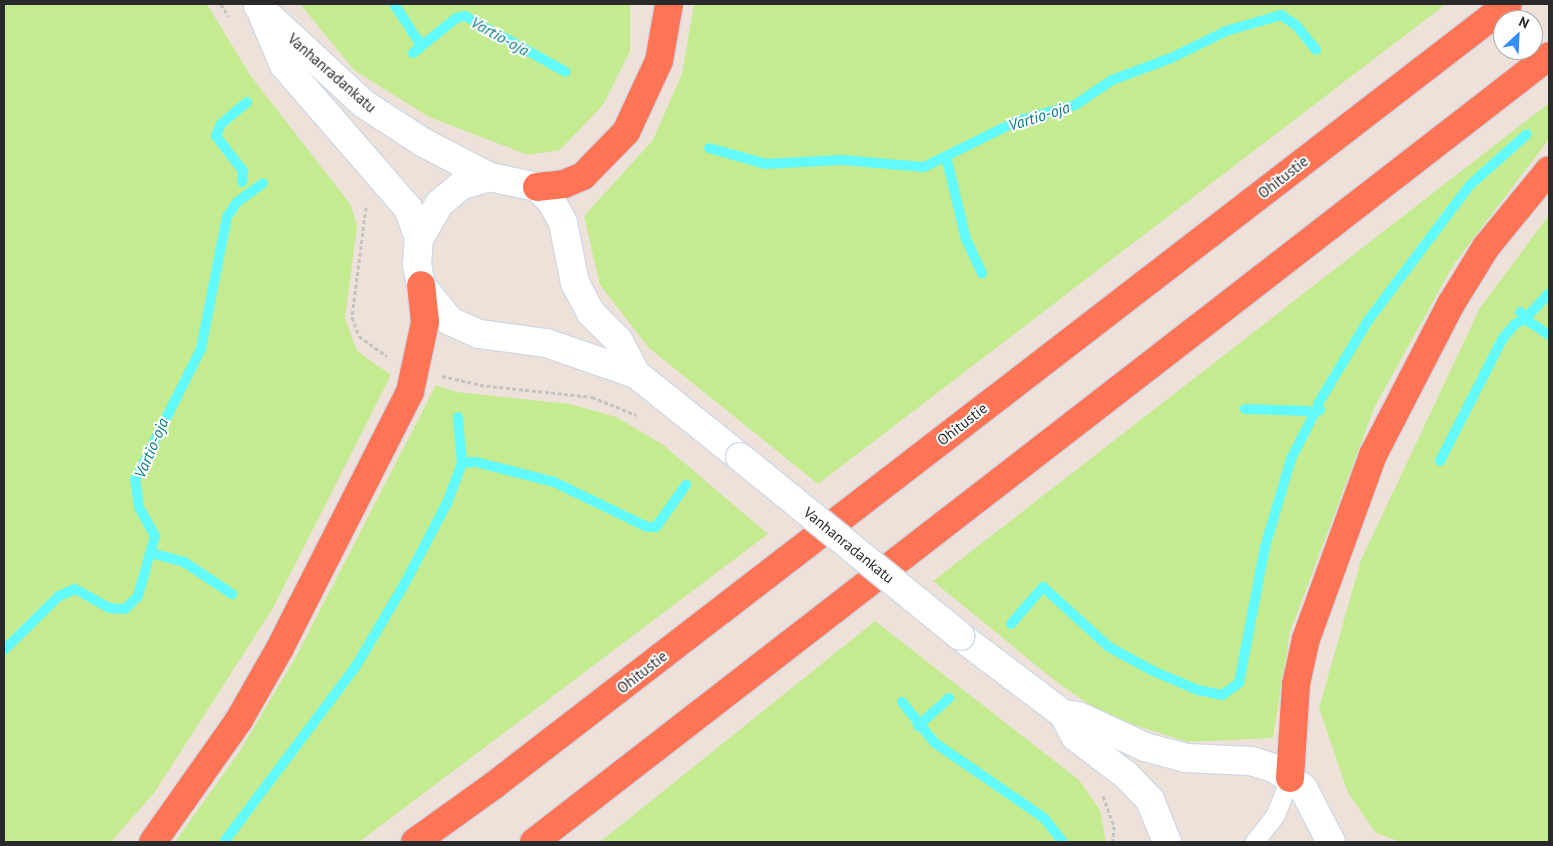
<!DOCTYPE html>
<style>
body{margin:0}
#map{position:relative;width:1553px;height:846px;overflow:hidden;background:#eee1da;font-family:"PT Sans",sans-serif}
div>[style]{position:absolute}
.green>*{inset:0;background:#c5eb91}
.stream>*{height:10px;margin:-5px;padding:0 5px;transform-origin:5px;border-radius:5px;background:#62f9fc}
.path>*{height:3px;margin-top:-1.5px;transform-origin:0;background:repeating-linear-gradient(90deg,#c3c3c3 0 4px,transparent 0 6.5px)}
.roads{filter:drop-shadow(1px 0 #cfd9e5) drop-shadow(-1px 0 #cfd9e5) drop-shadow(0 1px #cfd9e5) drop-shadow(0 -1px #cfd9e5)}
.service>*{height:18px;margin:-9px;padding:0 9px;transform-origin:9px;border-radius:9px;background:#fff}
.tertiary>*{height:28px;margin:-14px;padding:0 14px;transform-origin:14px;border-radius:14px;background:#fff}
.motorway>*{height:28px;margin:-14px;padding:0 14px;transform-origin:14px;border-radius:14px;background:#ff7454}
.bridges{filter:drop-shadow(1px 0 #cfd9e5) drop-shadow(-1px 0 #cfd9e5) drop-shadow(0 1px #cfd9e5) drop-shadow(0 -1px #cfd9e5)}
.tertiary-bridge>*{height:28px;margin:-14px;padding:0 14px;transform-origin:14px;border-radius:14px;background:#fff}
span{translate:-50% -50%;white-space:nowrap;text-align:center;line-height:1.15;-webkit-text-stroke:4px #fff;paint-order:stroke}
.street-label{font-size:15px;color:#2a2a2a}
.water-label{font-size:16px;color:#037d8a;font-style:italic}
.frame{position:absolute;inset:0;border:5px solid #2a2a2a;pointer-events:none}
.north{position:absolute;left:1493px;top:10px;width:50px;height:50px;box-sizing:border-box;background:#fff;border:1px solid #aaa;border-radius:50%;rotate:25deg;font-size:14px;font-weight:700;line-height:20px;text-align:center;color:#2a2a2a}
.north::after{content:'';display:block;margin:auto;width:18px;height:22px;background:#368dff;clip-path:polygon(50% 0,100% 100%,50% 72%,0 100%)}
</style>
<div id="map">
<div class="green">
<i style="clip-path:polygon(4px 4px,207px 4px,250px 75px,351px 205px,357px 227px,345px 318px,357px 351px,391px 375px,273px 608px,154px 793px,111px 842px,4px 842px)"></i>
<i style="clip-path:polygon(300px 4px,630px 4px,630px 51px,603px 105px,560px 150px,528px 155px,429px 117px,354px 70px)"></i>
<i style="clip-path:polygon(694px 4px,1446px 4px,818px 484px,649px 348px,600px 285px,584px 216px,653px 140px,682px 74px)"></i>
<i style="clip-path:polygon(1549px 103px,1549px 139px,1454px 264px,1375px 406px,1290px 632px,1273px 738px,1188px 742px,1106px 716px,1054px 680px,933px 581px)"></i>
<i style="clip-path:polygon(1549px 215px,1549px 842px,1401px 842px,1376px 833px,1348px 793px,1319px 708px,1361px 560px,1480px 308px)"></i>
<i style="clip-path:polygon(436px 385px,457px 392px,570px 404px,616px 417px,662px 444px,768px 534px,359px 842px,175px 842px,240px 751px,298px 653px)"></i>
<i style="clip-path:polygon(875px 621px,1079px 780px,1100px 810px,1106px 842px,600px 842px)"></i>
</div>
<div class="stream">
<i style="left:394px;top:4px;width:49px;rotate:56.6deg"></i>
<i style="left:413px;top:53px;width:55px;rotate:-39.1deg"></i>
<i style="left:456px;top:18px;width:9px;rotate:-13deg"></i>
<i style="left:465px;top:16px;width:115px;rotate:29deg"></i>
<i style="left:709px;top:148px;width:59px;rotate:15.7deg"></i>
<i style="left:766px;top:164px;width:75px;rotate:-3.1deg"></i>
<i style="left:841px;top:160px;width:83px;rotate:4.8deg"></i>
<i style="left:924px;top:167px;width:104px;rotate:-26.3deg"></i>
<i style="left:1017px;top:121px;width:60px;rotate:-15.4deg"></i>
<i style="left:1075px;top:105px;width:45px;rotate:-34deg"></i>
<i style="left:1112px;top:80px;width:63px;rotate:-20.4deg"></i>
<i style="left:1171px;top:58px;width:61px;rotate:-26.1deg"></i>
<i style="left:1226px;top:31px;width:57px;rotate:-16.2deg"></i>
<i style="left:1281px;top:15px;width:18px;rotate:34deg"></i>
<i style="left:1296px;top:25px;width:32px;rotate:51deg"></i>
<i style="left:946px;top:156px;width:85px;rotate:76.5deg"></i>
<i style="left:966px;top:239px;width:38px;rotate:65deg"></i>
<i style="left:242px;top:182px;width:11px;rotate:-85deg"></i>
<i style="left:243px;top:171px;width:44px;rotate:-127.6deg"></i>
<i style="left:216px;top:136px;width:13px;rotate:-67deg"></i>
<i style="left:221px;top:124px;width:34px;rotate:-40deg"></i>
<i style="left:1520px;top:312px;width:9px;rotate:54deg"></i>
<i style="left:1525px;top:319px;width:35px;rotate:-47deg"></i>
<i style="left:1245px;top:409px;width:63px;rotate:1.8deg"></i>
<i style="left:1440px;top:461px;width:138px;rotate:-62.9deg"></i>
<i style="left:1503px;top:338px;width:18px;rotate:-49deg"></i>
<i style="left:1515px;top:324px;width:11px;rotate:-27deg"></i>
<i style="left:1525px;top:319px;width:29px;rotate:34deg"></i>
<i style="left:462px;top:463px;width:14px;rotate:-4deg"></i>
<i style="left:476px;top:462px;width:81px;rotate:14.4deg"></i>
<i style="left:554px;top:482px;width:103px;rotate:25.8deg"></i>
<i style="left:647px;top:527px;width:9px"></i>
<i style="left:656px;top:527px;width:52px;rotate:-54.5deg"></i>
<i style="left:151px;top:553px;width:34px;rotate:15deg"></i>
<i style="left:184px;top:562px;width:58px;rotate:33.7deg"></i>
<i style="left:1011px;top:624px;width:49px;rotate:-49.1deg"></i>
<i style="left:1043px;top:587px;width:89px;rotate:42.3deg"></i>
<i style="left:1109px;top:647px;width:50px;rotate:28.6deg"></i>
<i style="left:1153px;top:671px;width:49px;rotate:22.9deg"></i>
<i style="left:1198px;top:690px;width:25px;rotate:12deg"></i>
<i style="left:1222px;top:695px;width:21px;rotate:-35deg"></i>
<i style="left:1239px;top:683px;width:138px;rotate:-79.2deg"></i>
<i style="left:1265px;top:547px;width:92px;rotate:-73.5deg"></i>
<i style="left:1291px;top:459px;width:53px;rotate:-62.9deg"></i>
<i style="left:1315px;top:412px;width:5px;rotate:-22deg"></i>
<i style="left:1320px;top:410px;width:6px;rotate:-108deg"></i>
<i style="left:1318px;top:404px;width:96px;rotate:-59.1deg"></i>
<i style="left:1367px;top:322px;width:171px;rotate:-53.1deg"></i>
<i style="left:1470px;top:185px;width:76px;rotate:-41.8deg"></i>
<i style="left:4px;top:650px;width:77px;rotate:-44.5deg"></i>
<i style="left:59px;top:596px;width:17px;rotate:-24deg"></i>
<i style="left:75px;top:589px;width:39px;rotate:29deg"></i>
<i style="left:109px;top:608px;width:16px;rotate:4deg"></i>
<i style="left:125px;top:609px;width:18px;rotate:-45deg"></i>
<i style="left:138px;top:596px;width:62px;rotate:-74.2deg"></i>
<i style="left:155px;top:536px;width:33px;rotate:-119deg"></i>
<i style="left:139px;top:507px;width:27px;rotate:-98deg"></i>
<i style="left:135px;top:480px;width:147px;rotate:-63.3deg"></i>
<i style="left:201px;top:349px;width:135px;rotate:-78.9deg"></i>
<i style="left:227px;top:217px;width:18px;rotate:-56deg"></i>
<i style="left:237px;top:202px;width:32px;rotate:-36deg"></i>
<i style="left:902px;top:702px;width:53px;rotate:51.2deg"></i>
<i style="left:935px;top:743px;width:132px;rotate:34.5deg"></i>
<i style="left:1044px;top:818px;width:31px;rotate:52deg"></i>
<i style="left:918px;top:726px;width:42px;rotate:-42.1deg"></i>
<i style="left:224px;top:842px;width:220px;rotate:-53.1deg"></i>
<i style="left:356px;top:666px;width:96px;rotate:-59.4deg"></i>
<i style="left:405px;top:583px;width:90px;rotate:-62.3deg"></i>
<i style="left:447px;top:503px;width:43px;rotate:-69.4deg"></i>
<i style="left:462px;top:463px;width:46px;rotate:-95deg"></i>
</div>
<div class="path">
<i style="left:221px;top:4px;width:14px;rotate:60deg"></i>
<i style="left:366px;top:207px;width:111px;rotate:97.3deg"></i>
<i style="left:352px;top:317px;width:20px;rotate:70deg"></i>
<i style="left:359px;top:336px;width:34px;rotate:36deg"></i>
<i style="left:442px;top:376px;width:39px;rotate:13deg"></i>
<i style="left:480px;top:385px;width:113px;rotate:6.1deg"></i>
<i style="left:592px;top:397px;width:48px;rotate:22.2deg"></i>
<i style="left:1103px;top:796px;width:32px;rotate:70deg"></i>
<i style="left:1114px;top:826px;width:16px;rotate:94deg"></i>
</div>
<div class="roads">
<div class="service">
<i style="left:1255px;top:842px;width:34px;rotate:-52deg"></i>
<i style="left:1276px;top:815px;width:40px;rotate:-69deg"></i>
</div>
<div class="tertiary">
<i style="left:258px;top:6px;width:144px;rotate:42.8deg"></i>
<i style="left:364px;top:104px;width:72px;rotate:33deg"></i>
<i style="left:424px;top:143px;width:74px;rotate:27.3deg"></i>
<i style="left:263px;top:16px;width:53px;rotate:66.8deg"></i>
<i style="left:284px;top:65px;width:189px;rotate:49.1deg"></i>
<i style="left:408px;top:208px;width:33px;rotate:70deg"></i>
<i style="left:636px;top:374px;width:95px;rotate:-161deg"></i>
<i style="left:546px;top:343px;width:68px;rotate:-172.3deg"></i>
<i style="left:479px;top:334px;width:32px;rotate:-156deg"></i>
<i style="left:450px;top:321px;width:46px;rotate:-128.9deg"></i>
<i style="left:421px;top:285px;width:20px;rotate:-101deg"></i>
<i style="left:417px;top:265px;width:26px;rotate:-86deg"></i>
<i style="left:419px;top:239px;width:40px;rotate:-60.3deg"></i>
<i style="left:439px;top:204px;width:30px;rotate:-40deg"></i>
<i style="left:462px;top:185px;width:29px;rotate:-16deg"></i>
<i style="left:490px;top:177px;width:48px;rotate:12deg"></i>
<i style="left:537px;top:187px;width:21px;rotate:45deg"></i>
<i style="left:552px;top:202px;width:24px;rotate:62deg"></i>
<i style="left:563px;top:223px;width:61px;rotate:78.7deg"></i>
<i style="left:575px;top:283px;width:34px;rotate:62deg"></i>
<i style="left:591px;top:313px;width:38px;rotate:45deg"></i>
<i style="left:618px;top:340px;width:38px;rotate:62deg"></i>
<i style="left:636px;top:374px;width:133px;rotate:38.6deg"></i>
<i style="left:960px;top:636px;width:129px;rotate:37.1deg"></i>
<i style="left:1063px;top:714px;width:15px;rotate:8deg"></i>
<i style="left:1078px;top:716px;width:74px;rotate:24.8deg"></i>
<i style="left:1145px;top:747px;width:42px;rotate:15deg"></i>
<i style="left:1186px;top:758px;width:65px;rotate:2.6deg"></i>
<i style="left:1251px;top:761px;width:24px;rotate:17deg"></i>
<i style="left:1274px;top:768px;width:35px;rotate:35deg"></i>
<i style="left:1303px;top:788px;width:61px;rotate:62.6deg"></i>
<i style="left:1063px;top:714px;width:26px;rotate:61deg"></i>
<i style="left:1076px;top:737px;width:63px;rotate:37.2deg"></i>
<i style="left:1126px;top:775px;width:35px;rotate:46deg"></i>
<i style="left:1150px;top:800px;width:45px;rotate:68deg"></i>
</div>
<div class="motorway">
<i style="left:537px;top:187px;width:27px;rotate:-6deg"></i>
<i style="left:564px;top:184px;width:21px;rotate:-23deg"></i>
<i style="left:583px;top:176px;width:62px;rotate:-45.7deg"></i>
<i style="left:626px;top:132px;width:78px;rotate:-65.1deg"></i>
<i style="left:659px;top:61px;width:58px;rotate:-80deg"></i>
<i style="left:1290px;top:778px;width:94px;rotate:-86.3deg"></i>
<i style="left:1296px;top:684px;width:46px;rotate:-77.5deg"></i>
<i style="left:1306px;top:639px;width:196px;rotate:-70deg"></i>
<i style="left:1373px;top:455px;width:170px;rotate:-62.7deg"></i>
<i style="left:1451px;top:304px;width:67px;rotate:-58.4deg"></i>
<i style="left:1486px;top:247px;width:99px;rotate:-50.7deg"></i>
<i style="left:153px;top:842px;width:149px;rotate:-54.8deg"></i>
<i style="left:239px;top:720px;width:83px;rotate:-60.3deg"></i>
<i style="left:280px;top:648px;width:287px;rotate:-63.1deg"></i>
<i style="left:410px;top:392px;width:72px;rotate:-77.9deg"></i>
<i style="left:425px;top:322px;width:37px;rotate:-96deg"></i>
<i style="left:415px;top:842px;width:96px;rotate:-35.7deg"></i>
<i style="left:493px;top:786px;width:1281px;rotate:-37.61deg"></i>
<i style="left:534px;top:842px;width:1284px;rotate:-37.75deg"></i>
</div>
</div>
<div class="bridges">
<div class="tertiary-bridge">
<i style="left:740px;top:457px;width:284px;rotate:39.1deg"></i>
</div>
</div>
<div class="street-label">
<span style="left:332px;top:73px;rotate:41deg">Vanhanradankatu</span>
<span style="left:1283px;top:177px;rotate:-38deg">Ohitustie</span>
<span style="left:962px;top:424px;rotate:-38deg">Ohitustie</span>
<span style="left:849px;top:545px;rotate:39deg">Vanhanradankatu</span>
<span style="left:642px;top:672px;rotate:-38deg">Ohitustie</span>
</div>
<div class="water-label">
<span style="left:500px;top:36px;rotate:29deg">Vartio-oja</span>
<span style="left:1039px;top:116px;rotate:-18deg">Vartio-oja</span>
<span style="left:151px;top:448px;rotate:-67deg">Vartio-oja</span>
</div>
<div class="frame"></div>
<div class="north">N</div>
</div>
